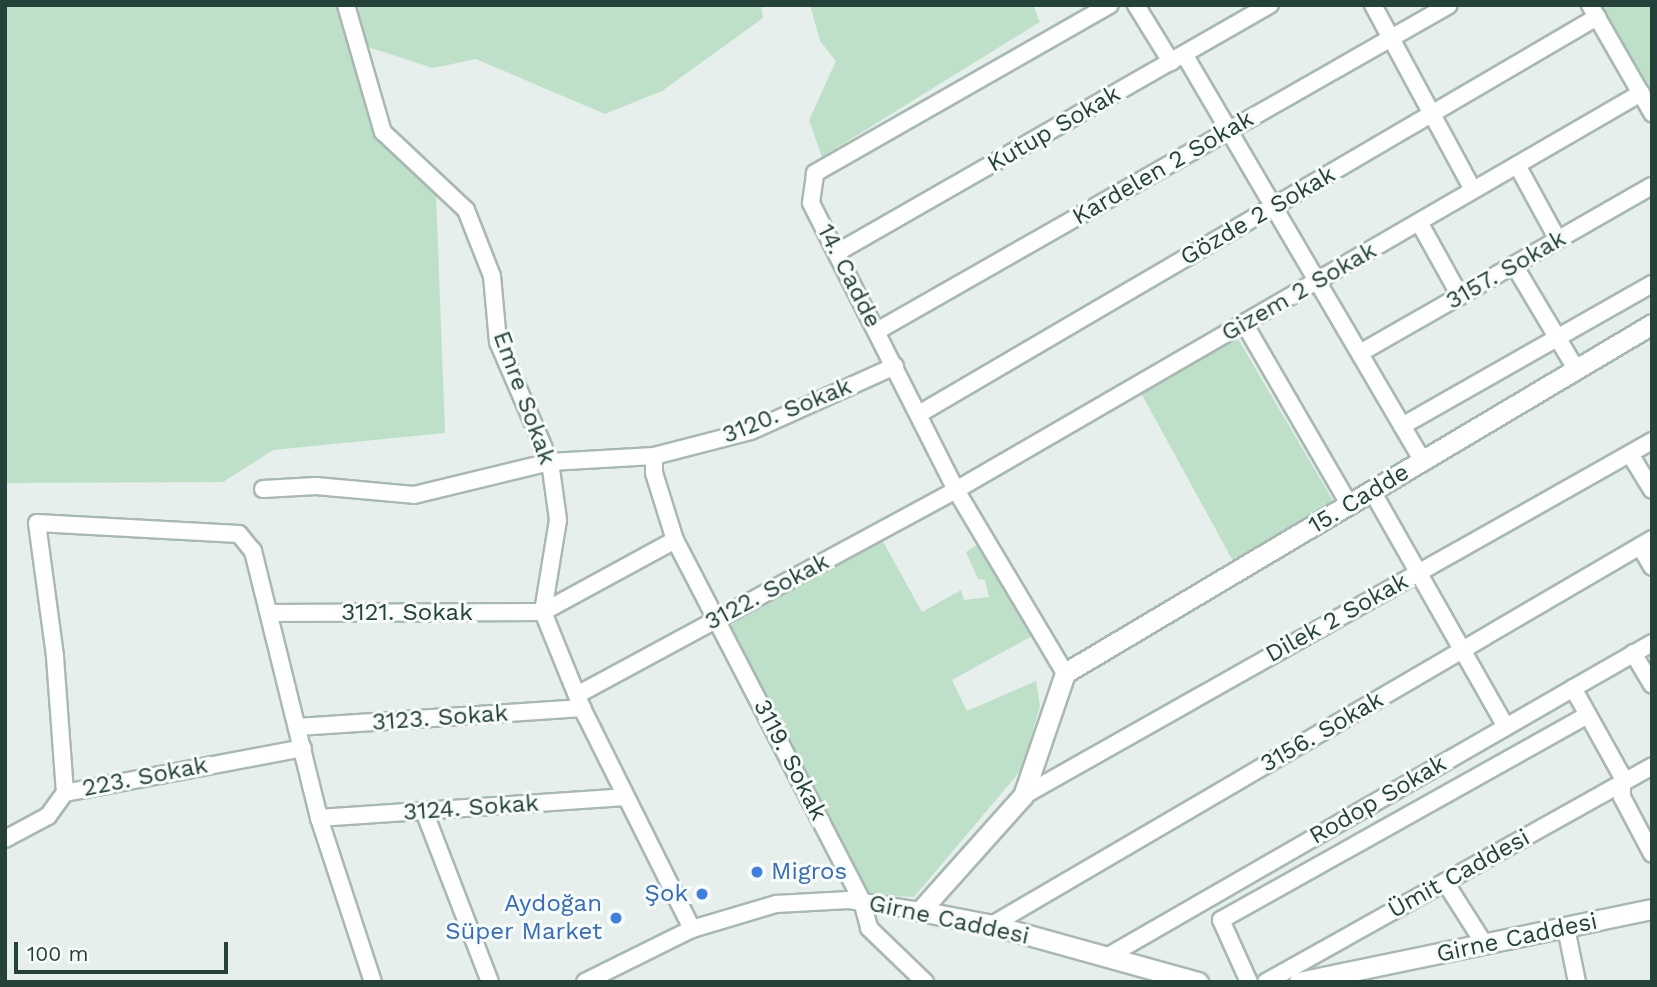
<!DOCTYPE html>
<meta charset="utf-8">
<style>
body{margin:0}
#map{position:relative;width:1657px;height:987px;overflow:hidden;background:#e6efeb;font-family:"Work Sans",sans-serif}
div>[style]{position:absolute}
.green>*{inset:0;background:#bfe0c8}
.roads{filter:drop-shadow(2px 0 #a8b8b2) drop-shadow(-2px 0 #a8b8b2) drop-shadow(0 2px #a8b8b2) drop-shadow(0 -2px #a8b8b2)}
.minor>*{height:16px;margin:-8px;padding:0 8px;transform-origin:8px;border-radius:8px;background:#fff}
.tertiary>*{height:19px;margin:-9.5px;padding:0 9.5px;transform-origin:9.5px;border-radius:9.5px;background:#fff}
.dots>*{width:19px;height:19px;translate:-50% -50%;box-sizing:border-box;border:4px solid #f7fbf9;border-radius:50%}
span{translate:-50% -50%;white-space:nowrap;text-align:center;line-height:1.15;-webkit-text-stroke:6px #f7fbf9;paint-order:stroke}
.street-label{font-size:24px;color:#24423a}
.shop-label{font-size:24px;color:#366cbe}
.left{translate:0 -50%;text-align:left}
.right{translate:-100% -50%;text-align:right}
.frame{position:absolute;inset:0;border:7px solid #24423a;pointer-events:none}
.scale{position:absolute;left:14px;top:942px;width:214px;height:32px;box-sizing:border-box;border:4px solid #24423a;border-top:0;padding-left:9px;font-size:21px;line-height:24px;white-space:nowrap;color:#24423a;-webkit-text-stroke:5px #f7fbf9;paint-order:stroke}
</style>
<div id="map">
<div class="green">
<i style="clip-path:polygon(5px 5px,761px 5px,763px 18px,662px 91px,605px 114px,476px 59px,433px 68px,346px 40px,372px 130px,436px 193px,445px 433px,273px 450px,223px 482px,5px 483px)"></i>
<i style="clip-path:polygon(810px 5px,1033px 5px,1040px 22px,822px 157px,809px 120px,836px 61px,820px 41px)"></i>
<i style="clip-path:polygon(1598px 5px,1652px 5px,1652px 97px)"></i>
<i style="clip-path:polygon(1237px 337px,1335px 504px,1233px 561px,1141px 393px)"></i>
<i style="clip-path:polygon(881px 538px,922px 612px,961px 590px,964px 600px,989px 597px,985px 580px,978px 579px,966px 552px,982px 542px,1034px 635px,952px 680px,967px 711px,1036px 681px,1040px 706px,1022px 769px,914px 897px,869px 895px,731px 628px,733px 618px)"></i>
</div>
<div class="roads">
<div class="minor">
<i style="left:346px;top:5px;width:132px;rotate:73.8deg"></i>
<i style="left:383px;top:132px;width:114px;rotate:43.2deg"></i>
<i style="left:466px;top:210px;width:71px;rotate:68.5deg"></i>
<i style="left:492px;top:276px;width:66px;rotate:84.8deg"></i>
<i style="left:498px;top:342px;width:131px;rotate:66.6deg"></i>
<i style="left:550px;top:462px;width:59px;rotate:82.1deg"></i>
<i style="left:558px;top:520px;width:93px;rotate:99.3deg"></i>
<i style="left:543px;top:612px;width:104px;rotate:67.9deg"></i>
<i style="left:582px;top:708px;width:247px;rotate:63.5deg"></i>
<i style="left:1136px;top:5px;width:67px;rotate:58.4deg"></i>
<i style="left:1373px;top:5px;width:210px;rotate:61.6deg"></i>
<i style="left:1590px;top:5px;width:125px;rotate:60.1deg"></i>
<i style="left:1184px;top:54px;width:472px;rotate:59.6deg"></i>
<i style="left:1517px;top:165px;width:85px;rotate:61.3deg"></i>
<i style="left:1419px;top:222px;width:85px;rotate:61deg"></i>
<i style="left:838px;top:252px;width:498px;rotate:-29.8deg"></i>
<i style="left:1514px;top:265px;width:121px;rotate:59.2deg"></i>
<i style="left:1244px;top:323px;width:209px;rotate:59.9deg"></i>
<i style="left:877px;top:331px;width:658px;rotate:-29.68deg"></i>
<i style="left:1360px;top:353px;width:336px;rotate:-29.8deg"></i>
<i style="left:919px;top:414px;width:786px;rotate:-30.35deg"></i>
<i style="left:1402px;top:426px;width:288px;rotate:-29.6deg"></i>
<i style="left:1630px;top:454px;width:42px;rotate:58.6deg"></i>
<i style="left:654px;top:456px;width:17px;rotate:90deg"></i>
<i style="left:654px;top:473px;width:70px;rotate:72.6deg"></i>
<i style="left:675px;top:540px;width:407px;rotate:62.6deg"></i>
<i style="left:862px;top:901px;width:28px;rotate:75deg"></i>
<i style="left:869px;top:928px;width:78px;rotate:44deg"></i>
<i style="left:263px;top:489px;width:53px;rotate:-3.2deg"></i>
<i style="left:316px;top:486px;width:98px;rotate:5.2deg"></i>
<i style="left:414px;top:495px;width:140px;rotate:-13.6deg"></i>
<i style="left:550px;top:462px;width:104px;rotate:-3.3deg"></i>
<i style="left:654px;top:456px;width:100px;rotate:-14.5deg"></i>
<i style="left:751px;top:431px;width:158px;rotate:-24.3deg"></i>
<i style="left:1372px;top:491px;width:271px;rotate:60.4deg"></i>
<i style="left:1640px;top:546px;width:24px;rotate:60deg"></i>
<i style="left:271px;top:613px;width:272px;rotate:-0.2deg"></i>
<i style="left:543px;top:612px;width:150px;rotate:-28.6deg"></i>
<i style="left:1633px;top:653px;width:37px;rotate:59deg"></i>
<i style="left:1065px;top:673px;width:213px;rotate:-120.8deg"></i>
<i style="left:956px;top:490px;width:322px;rotate:-116.8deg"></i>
<i style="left:811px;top:203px;width:30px;rotate:-82deg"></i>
<i style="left:815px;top:173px;width:339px;rotate:-29.7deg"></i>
<i style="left:1573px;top:688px;width:101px;rotate:60.9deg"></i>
<i style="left:1622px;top:776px;width:21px;rotate:90deg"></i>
<i style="left:1622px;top:797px;width:64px;rotate:62.2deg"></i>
<i style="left:577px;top:695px;width:431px;rotate:-28.4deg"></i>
<i style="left:956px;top:490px;width:792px;rotate:-30.09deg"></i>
<i style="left:298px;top:727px;width:285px;rotate:-3.8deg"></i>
<i style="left:65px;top:793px;width:137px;rotate:-94.2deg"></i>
<i style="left:55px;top:656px;width:134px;rotate:-97.7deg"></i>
<i style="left:37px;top:523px;width:202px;rotate:3.1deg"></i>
<i style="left:239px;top:534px;width:22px;rotate:51deg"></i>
<i style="left:253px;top:551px;width:275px;rotate:76.1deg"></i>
<i style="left:319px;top:818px;width:173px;rotate:71.8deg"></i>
<i style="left:1023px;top:796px;width:722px;rotate:-29.44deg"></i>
<i style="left:424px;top:811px;width:183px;rotate:68.9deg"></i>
<i style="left:319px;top:818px;width:306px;rotate:-3.9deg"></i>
<i style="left:5px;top:839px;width:49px;rotate:-28.1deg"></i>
<i style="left:48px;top:816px;width:29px;rotate:-54deg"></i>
<i style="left:65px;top:793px;width:242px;rotate:-10.7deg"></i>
<i style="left:1445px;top:882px;width:75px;rotate:57.6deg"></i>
<i style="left:992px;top:925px;width:765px;rotate:-30.32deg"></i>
<i style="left:1566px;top:928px;width:55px;rotate:78.5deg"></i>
<i style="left:1105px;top:958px;width:631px;rotate:-29.94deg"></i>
<i style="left:585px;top:982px;width:119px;rotate:-26.4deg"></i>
<i style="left:692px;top:929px;width:88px;rotate:-16.6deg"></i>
<i style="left:776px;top:904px;width:73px;rotate:-3.1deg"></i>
<i style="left:849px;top:900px;width:72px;rotate:8.8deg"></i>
<i style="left:1249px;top:982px;width:68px;rotate:-114.3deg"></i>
<i style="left:1221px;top:920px;width:420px;rotate:-29.2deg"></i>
<i style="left:1266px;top:982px;width:442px;rotate:-29.2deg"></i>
</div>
<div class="tertiary">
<i style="left:920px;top:911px;width:154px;rotate:-48.2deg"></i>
<i style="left:1023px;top:796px;width:130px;rotate:-71.1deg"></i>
<i style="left:1065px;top:673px;width:683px;rotate:-30.73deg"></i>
<i style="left:920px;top:911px;width:73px;rotate:11deg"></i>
<i style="left:992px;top:925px;width:214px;rotate:15.5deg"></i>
<i style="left:1299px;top:982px;width:360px;rotate:-11.7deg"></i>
</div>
</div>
<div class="dots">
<i style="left:757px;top:872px;background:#3f7fe0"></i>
<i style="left:702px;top:894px;background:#3f7fe0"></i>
<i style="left:616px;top:918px;background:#3f7fe0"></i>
</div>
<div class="street-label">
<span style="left:1054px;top:129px;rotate:-30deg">Kutup Sokak</span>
<span style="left:1163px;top:168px;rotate:-30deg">Kardelen 2 Sokak</span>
<span style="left:1258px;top:216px;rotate:-30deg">Gözde 2 Sokak</span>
<span style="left:1506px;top:270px;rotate:-30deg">3157. Sokak</span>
<span style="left:849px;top:276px;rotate:63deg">14. Cadde</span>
<span style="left:1299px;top:292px;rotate:-30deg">Gizem 2 Sokak</span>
<span style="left:524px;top:398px;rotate:70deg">Emre Sokak</span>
<span style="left:787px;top:411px;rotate:-22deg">3120. Sokak</span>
<span style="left:1359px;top:499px;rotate:-31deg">15. Cadde</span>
<span style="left:767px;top:592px;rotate:-28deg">3122. Sokak</span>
<span style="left:407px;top:613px">3121. Sokak</span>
<span style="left:1337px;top:618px;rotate:-29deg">Dilek 2 Sokak</span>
<span style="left:440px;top:718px;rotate:-4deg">3123. Sokak</span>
<span style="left:1322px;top:732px;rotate:-30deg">3156. Sokak</span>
<span style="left:790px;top:760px;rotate:63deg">3119. Sokak</span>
<span style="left:145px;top:777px;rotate:-11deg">223. Sokak</span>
<span style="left:1378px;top:800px;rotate:-30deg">Rodop Sokak</span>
<span style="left:471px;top:808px;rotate:-4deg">3124. Sokak</span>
<span style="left:1459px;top:874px;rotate:-29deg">Ümit Caddesi</span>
<span style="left:949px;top:920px;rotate:12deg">Girne Caddesi</span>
<span style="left:1517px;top:938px;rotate:-12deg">Girne Caddesi</span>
</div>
<div class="shop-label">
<span class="left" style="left:771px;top:872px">Migros</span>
<span class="right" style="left:688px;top:894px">Şok</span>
<span class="right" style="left:602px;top:918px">Aydoğan<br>Süper Market</span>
</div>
<div class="frame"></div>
<div class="scale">100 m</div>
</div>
